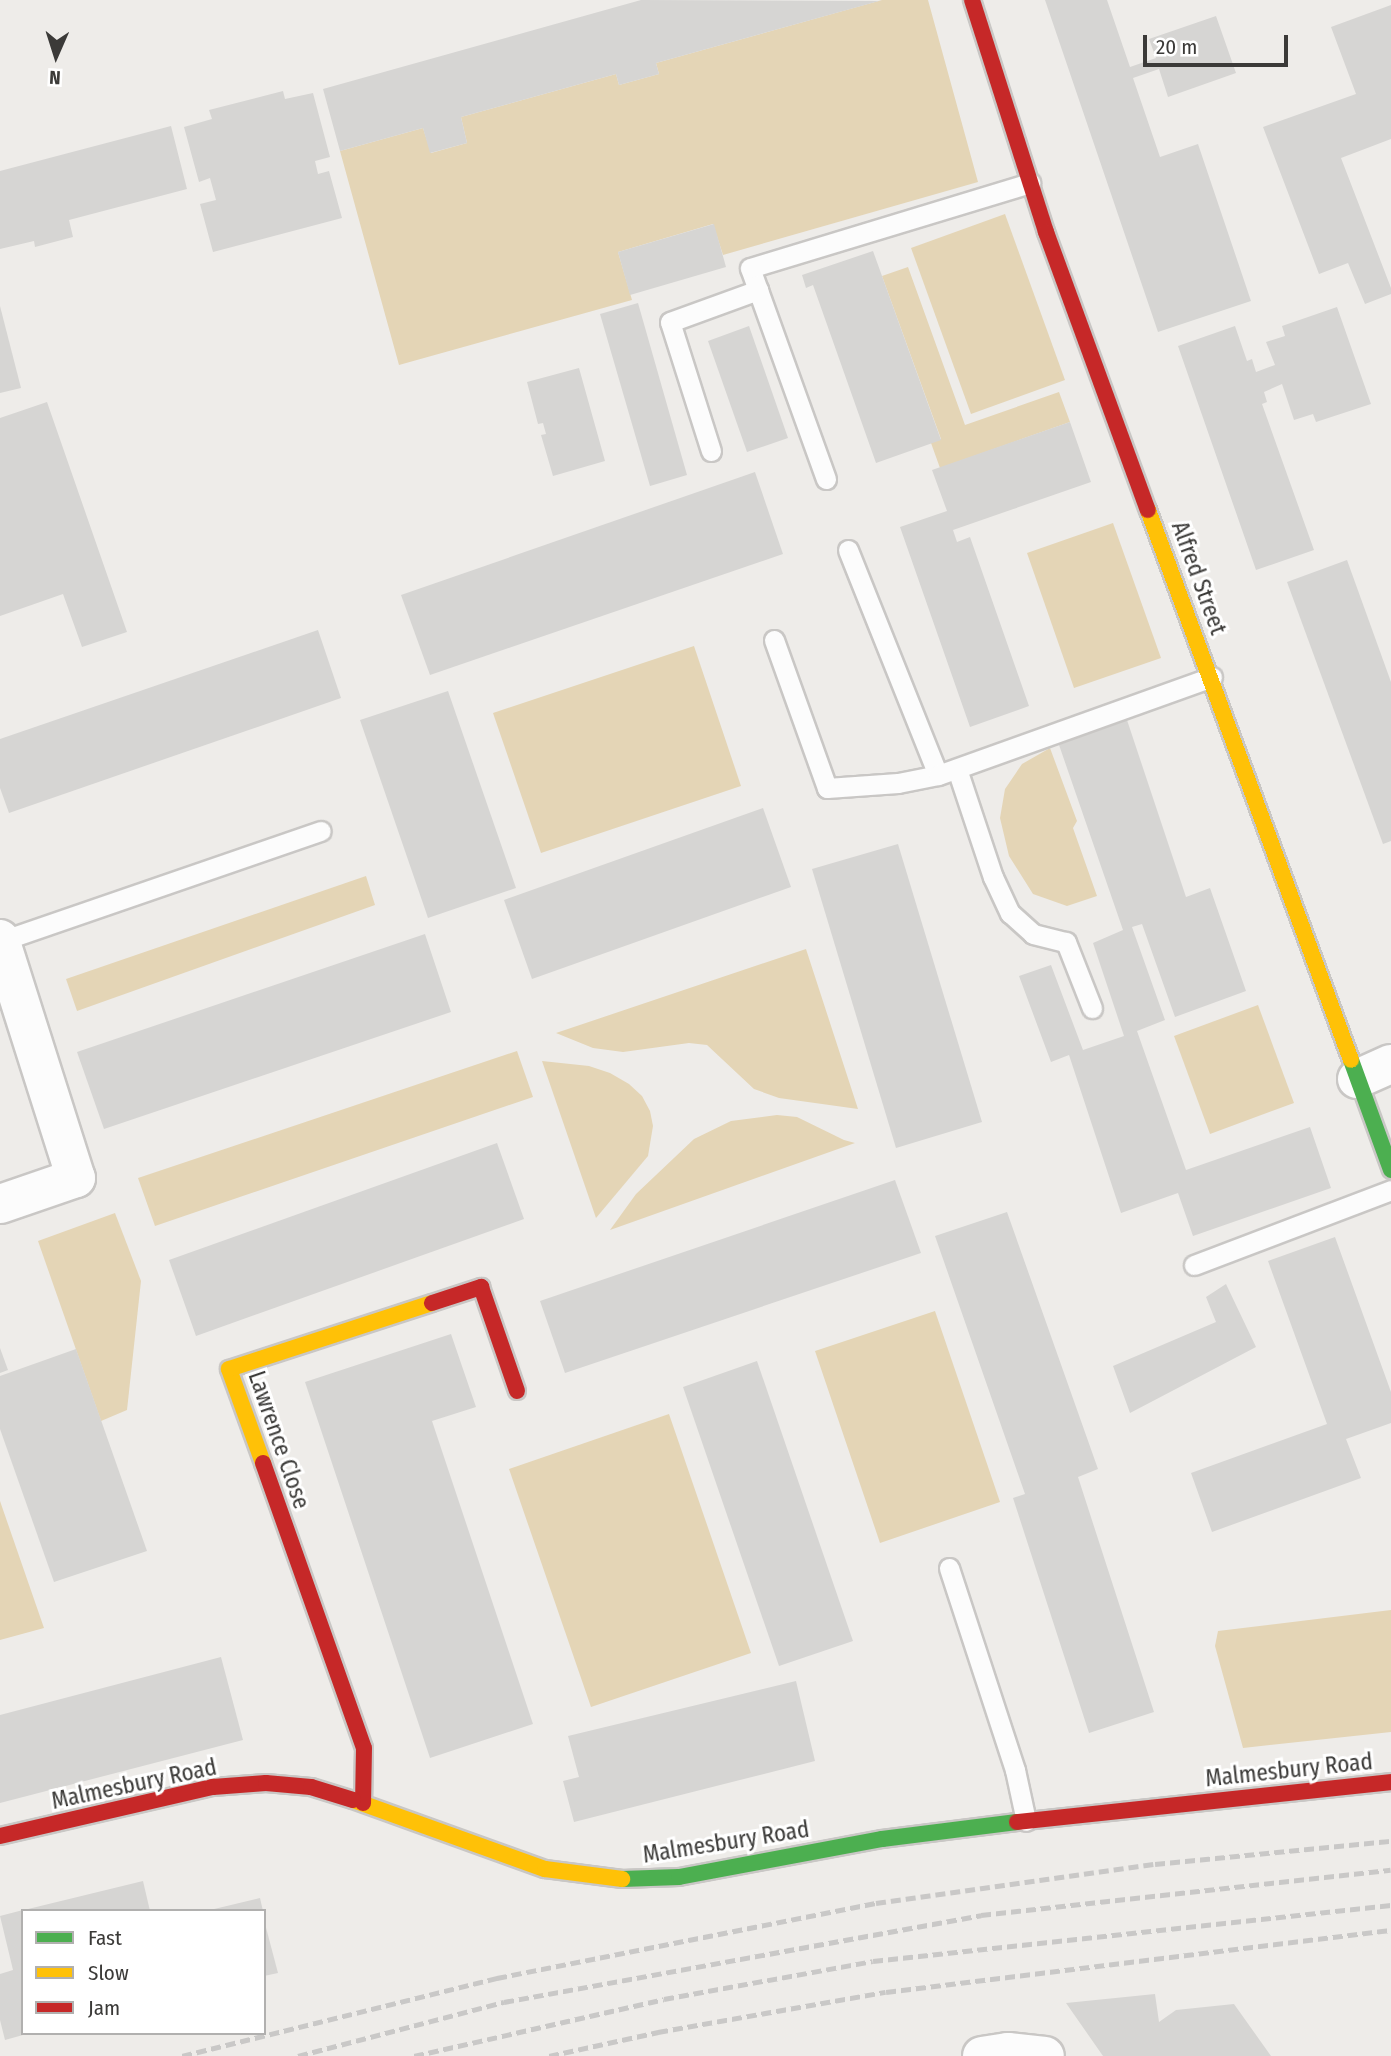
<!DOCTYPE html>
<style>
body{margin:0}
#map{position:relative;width:1391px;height:2056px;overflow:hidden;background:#eeece9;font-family:"Fira Sans Condensed",sans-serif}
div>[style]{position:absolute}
.green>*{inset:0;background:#e4d5b6}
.building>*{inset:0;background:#d6d5d3}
.roads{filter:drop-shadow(2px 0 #c9c7c5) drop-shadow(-2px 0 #c9c7c5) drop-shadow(0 2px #c9c7c5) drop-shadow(0 -2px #c9c7c5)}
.lane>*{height:19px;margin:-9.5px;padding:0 9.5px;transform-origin:9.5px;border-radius:9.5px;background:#fcfcfc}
.street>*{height:38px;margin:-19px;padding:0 19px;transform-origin:19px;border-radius:19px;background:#fcfcfc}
.fast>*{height:16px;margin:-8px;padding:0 8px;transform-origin:8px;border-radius:8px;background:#4caf50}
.slow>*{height:16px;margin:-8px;padding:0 8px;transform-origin:8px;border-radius:8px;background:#ffc107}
.jam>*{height:16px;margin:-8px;padding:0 8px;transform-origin:8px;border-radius:8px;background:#c62828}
.rail>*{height:5px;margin-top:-2.5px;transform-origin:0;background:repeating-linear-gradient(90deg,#c9c8c7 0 10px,transparent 0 15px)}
span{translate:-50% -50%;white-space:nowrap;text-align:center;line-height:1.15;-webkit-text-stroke:6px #fff;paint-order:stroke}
.street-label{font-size:23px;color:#3b3a38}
.legend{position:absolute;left:21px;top:1909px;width:245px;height:126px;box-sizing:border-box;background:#fff;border:2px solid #b1b0af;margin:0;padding:9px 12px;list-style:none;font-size:21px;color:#3b3a38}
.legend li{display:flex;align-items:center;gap:14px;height:35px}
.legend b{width:35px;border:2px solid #b1b0af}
.north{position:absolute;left:21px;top:21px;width:70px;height:70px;-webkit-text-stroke:5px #fff;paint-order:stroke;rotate:183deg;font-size:19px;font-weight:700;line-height:28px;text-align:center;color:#3b3a38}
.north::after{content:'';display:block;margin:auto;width:24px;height:32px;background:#3b3a38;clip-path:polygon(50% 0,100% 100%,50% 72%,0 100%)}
.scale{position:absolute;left:1143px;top:35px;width:145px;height:32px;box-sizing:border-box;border:4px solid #3b3a38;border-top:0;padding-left:9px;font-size:21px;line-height:24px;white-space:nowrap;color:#3b3a38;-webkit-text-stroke:5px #fff;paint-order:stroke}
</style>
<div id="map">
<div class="green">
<i style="clip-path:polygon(882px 0,928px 0,978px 182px,723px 255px,713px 224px,618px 252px,632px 300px,399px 365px,340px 151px,423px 128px,431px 153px,467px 143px,461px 117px,616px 74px,619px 85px,659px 74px,656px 63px)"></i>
<i style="clip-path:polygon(1005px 214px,1065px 380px,971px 414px,911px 248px)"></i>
<i style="clip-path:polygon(908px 267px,965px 425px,1059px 392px,1070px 422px,940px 468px,931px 443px,941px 439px,882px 276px)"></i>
<i style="clip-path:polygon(1113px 523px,1161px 658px,1074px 688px,1027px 553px)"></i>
<i style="clip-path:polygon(694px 646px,741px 786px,541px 853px,493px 713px)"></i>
<i style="clip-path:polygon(1050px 748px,1077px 821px,1073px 828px,1097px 896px,1067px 906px,1033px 894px,1009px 856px,1000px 818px,1005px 789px,1022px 764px)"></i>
<i style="clip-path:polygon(366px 876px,375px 905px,77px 1011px,66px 979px)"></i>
<i style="clip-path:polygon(806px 949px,858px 1109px,779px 1098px,754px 1089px,707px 1045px,689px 1043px,623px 1052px,593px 1048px,556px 1033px)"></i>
<i style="clip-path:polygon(1258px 1005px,1294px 1103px,1210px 1134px,1174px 1036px)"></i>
<i style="clip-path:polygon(517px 1051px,533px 1097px,155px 1226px,138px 1178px)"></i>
<i style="clip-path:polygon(542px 1061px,589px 1066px,610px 1073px,629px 1084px,642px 1096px,650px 1111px,653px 1126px,648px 1156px,596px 1218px)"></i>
<i style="clip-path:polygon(777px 1115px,797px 1117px,844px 1140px,855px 1143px,610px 1230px,636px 1194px,694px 1139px,731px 1121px)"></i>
<i style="clip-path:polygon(115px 1213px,141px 1281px,127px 1410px,101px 1421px,38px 1241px)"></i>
<i style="clip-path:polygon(935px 1311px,1000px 1502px,880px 1543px,815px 1351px)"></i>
<i style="clip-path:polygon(669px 1414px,751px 1653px,591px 1707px,509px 1469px)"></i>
<i style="clip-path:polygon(0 1501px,44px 1628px,0 1640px)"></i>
<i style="clip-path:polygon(1391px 1610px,1391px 1732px,1243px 1748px,1215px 1646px,1218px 1631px)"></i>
</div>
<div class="building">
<i style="clip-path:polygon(641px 0,879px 1px,656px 63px,659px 74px,619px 85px,616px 74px,461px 117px,467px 143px,430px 153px,423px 128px,340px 151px,323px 89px)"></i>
<i style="clip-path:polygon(1045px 0,1107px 0,1130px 67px,1156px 58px,1149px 39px,1216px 16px,1236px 73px,1168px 97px,1159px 69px,1133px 78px,1160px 157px,1198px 144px,1251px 301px,1158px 332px)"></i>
<i style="clip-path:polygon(1391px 5px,1391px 139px,1341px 158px,1391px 288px,1391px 294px,1365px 304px,1348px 263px,1319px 274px,1263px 127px,1356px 94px,1331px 27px)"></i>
<i style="clip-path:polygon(283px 91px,285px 99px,313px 93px,330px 157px,315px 161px,318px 174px,329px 171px,342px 218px,213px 252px,200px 204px,216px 200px,210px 178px,199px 182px,184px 127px,212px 119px,209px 110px)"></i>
<i style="clip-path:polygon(171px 126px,187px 189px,69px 220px,73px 237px,35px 247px,34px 241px,0 249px,0 171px)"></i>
<i style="clip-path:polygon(714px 224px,726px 267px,630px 295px,618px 252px)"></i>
<i style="clip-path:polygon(873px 251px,941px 440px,876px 463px,813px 285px,806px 288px,802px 275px)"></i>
<i style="clip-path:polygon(638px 303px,687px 475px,650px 486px,600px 314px)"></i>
<i style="clip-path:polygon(0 306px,21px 388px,0 393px)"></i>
<i style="clip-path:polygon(1337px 307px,1371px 404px,1316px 422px,1313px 414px,1294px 420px,1282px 384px,1264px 392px,1267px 402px,1262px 404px,1314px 550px,1256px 570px,1178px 346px,1235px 326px,1247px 361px,1252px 359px,1256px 372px,1275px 365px,1266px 342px,1285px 336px,1282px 326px)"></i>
<i style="clip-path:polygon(749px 326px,788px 438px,747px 452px,708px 341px)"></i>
<i style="clip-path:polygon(579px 368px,605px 461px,553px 476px,541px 435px,546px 434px,543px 423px,538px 424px,527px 382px)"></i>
<i style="clip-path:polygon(47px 402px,127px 632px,82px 647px,63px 594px,0 616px,0 418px)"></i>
<i style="clip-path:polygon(1070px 422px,1091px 482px,953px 530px,957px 542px,970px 537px,1029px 706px,970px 727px,900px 527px,947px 511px,932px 470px)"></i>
<i style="clip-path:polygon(755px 472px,783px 554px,430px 675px,401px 595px)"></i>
<i style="clip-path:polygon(1347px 560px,1391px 682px,1391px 841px,1383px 844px,1287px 582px)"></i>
<i style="clip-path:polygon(318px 630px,341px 698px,9px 813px,0 788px,0 739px)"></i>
<i style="clip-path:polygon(448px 691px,516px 888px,428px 918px,360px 720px)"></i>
<i style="clip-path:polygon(1127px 720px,1186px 897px,1210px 888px,1246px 991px,1175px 1017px,1142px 924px,1132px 927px,1165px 1020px,1137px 1031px,1186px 1170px,1310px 1127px,1331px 1188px,1193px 1236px,1178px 1193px,1121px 1213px,1069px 1055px,1051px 1062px,1019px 976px,1051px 965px,1083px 1050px,1124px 1036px,1093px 943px,1123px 930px,1058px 742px)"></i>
<i style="clip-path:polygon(763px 808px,791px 887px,532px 979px,504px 900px)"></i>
<i style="clip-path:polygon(898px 844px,982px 1122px,896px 1148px,812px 869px)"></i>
<i style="clip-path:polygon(425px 934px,451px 1012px,104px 1129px,77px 1052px)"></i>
<i style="clip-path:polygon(497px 1143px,524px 1219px,196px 1336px,169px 1260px)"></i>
<i style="clip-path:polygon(895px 1180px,921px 1253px,565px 1373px,540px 1301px)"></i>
<i style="clip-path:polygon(1007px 1212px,1098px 1469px,1078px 1477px,1154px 1712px,1089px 1733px,1013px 1498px,1025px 1494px,935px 1236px)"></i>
<i style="clip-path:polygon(1335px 1237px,1391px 1392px,1391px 1423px,1346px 1439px,1361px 1478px,1212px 1532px,1191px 1473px,1327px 1424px,1268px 1261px)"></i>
<i style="clip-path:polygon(1226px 1284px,1256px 1347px,1130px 1413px,1113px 1366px,1216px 1322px,1206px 1297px)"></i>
<i style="clip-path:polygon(451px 1334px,476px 1407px,432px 1421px,533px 1724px,430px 1758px,305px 1382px)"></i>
<i style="clip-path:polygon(0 1348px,8px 1370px,0 1373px)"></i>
<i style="clip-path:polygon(76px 1349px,147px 1551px,54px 1582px,0 1429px,0 1376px)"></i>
<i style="clip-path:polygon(757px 1361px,853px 1641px,779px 1666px,683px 1387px)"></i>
<i style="clip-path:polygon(221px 1657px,243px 1740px,0 1803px,0 1715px)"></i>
<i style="clip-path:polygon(796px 1681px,815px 1761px,574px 1822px,563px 1781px,579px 1777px,568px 1736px)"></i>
<i style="clip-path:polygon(143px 1881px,150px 1911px,25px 1911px,24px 1910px)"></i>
<i style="clip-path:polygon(260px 1898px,263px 1911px,210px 1911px,210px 1910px)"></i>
<i style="clip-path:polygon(23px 1910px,23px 2035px,5px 2040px,0 2020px,0 1974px,13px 1970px,0 1916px)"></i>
<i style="clip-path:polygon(264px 1920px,278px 1973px,264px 1976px)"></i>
<i style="clip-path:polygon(1155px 1994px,1159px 2022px,1176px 2010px,1234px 2004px,1271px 2056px,1103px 2056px,1066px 2003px)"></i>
</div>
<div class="roads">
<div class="lane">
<i style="left:711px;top:451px;width:135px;rotate:-107.6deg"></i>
<i style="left:670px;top:322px;width:94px;rotate:-20deg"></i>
<i style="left:826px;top:479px;width:224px;rotate:-109.8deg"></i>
<i style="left:750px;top:268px;width:293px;rotate:-16.9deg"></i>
<i style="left:848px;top:550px;width:242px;rotate:68.2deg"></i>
<i style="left:774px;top:640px;width:157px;rotate:70.3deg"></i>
<i style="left:827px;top:788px;width:71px;rotate:-4deg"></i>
<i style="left:898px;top:783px;width:41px;rotate:-11.3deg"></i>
<i style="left:938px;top:775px;width:291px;rotate:-19.7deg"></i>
<i style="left:957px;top:769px;width:114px;rotate:71.6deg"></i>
<i style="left:993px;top:877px;width:40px;rotate:65deg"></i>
<i style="left:1010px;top:913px;width:31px;rotate:42deg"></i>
<i style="left:1033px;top:934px;width:34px;rotate:14deg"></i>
<i style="left:1066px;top:942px;width:71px;rotate:68.5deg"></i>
<i style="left:1px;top:941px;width:338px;rotate:-19deg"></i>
<i style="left:1194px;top:1265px;width:211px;rotate:-20.8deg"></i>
<i style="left:949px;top:1568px;width:213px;rotate:71.9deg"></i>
<i style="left:1015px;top:1770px;width:52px;rotate:77.8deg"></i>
</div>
<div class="street">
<i style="left:0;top:939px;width:251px;rotate:72.4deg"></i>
<i style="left:76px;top:1178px;width:80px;rotate:161.1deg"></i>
<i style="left:1357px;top:1079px;width:37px;rotate:-24deg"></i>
<i style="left:982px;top:2056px;width:26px;rotate:-9deg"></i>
<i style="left:1008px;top:2052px;width:37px;rotate:6deg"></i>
</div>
<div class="fast">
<i style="left:1351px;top:1060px;width:117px;rotate:70deg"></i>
<i style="left:622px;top:1879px;width:57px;rotate:-2deg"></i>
<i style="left:679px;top:1877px;width:207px;rotate:-10.6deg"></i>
<i style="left:882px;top:1839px;width:136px;rotate:-7.2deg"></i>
</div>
<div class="slow">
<i style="left:1148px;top:510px;width:586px;rotate:69.74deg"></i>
<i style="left:263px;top:1463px;width:100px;rotate:-109.9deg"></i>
<i style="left:229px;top:1369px;width:213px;rotate:-18deg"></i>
<i style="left:353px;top:1800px;width:204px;rotate:19.8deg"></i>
<i style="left:545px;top:1869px;width:78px;rotate:7.4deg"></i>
</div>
<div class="jam">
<i style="left:972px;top:0;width:244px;rotate:72.3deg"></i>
<i style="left:1046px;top:232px;width:296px;rotate:69.9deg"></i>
<i style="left:432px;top:1303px;width:52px;rotate:-18.1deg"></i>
<i style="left:481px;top:1287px;width:110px;rotate:70.9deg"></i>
<i style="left:263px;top:1463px;width:302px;rotate:70.5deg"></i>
<i style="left:364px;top:1748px;width:55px;rotate:91deg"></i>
<i style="left:1017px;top:1822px;width:376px;rotate:-6.1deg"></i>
<i style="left:0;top:1836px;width:219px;rotate:-13deg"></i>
<i style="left:213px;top:1787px;width:53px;rotate:-4.3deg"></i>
<i style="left:266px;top:1783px;width:45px;rotate:5.1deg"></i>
<i style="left:311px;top:1787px;width:44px;rotate:17.2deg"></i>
</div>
</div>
<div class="rail">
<i style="left:182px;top:2056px;width:325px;rotate:-13.9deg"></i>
<i style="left:497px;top:1978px;width:386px;rotate:-11.2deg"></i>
<i style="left:876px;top:1903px;width:282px;rotate:-8deg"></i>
<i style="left:1155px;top:1864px;width:237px;rotate:-5.6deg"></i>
<i style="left:298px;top:2056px;width:213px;rotate:-14.7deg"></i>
<i style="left:504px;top:2002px;width:485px;rotate:-10.3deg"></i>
<i style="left:981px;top:1915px;width:412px;rotate:-6.3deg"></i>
<i style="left:414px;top:2056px;width:256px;rotate:-12.8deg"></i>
<i style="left:664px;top:1999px;width:212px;rotate:-10.3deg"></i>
<i style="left:873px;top:1961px;width:521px;rotate:-6.17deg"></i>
<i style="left:549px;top:2056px;width:112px;rotate:-12.4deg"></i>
<i style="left:658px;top:2032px;width:231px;rotate:-10deg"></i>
<i style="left:886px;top:1992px;width:509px;rotate:-7deg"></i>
</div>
<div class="street-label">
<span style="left:1199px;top:578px;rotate:70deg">Alfred Street</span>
<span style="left:279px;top:1440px;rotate:71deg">Lawrence Close</span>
<span style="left:1289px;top:1770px;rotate:-6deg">Malmesbury Road</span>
<span style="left:134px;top:1784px;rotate:-12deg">Malmesbury Road</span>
<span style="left:726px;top:1842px;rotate:-9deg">Malmesbury Road</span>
</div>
<ul class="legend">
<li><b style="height:9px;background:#4caf50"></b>Fast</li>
<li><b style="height:9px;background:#ffc107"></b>Slow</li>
<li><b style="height:9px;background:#c62828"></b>Jam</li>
</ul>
<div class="north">N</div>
<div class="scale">20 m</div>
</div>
